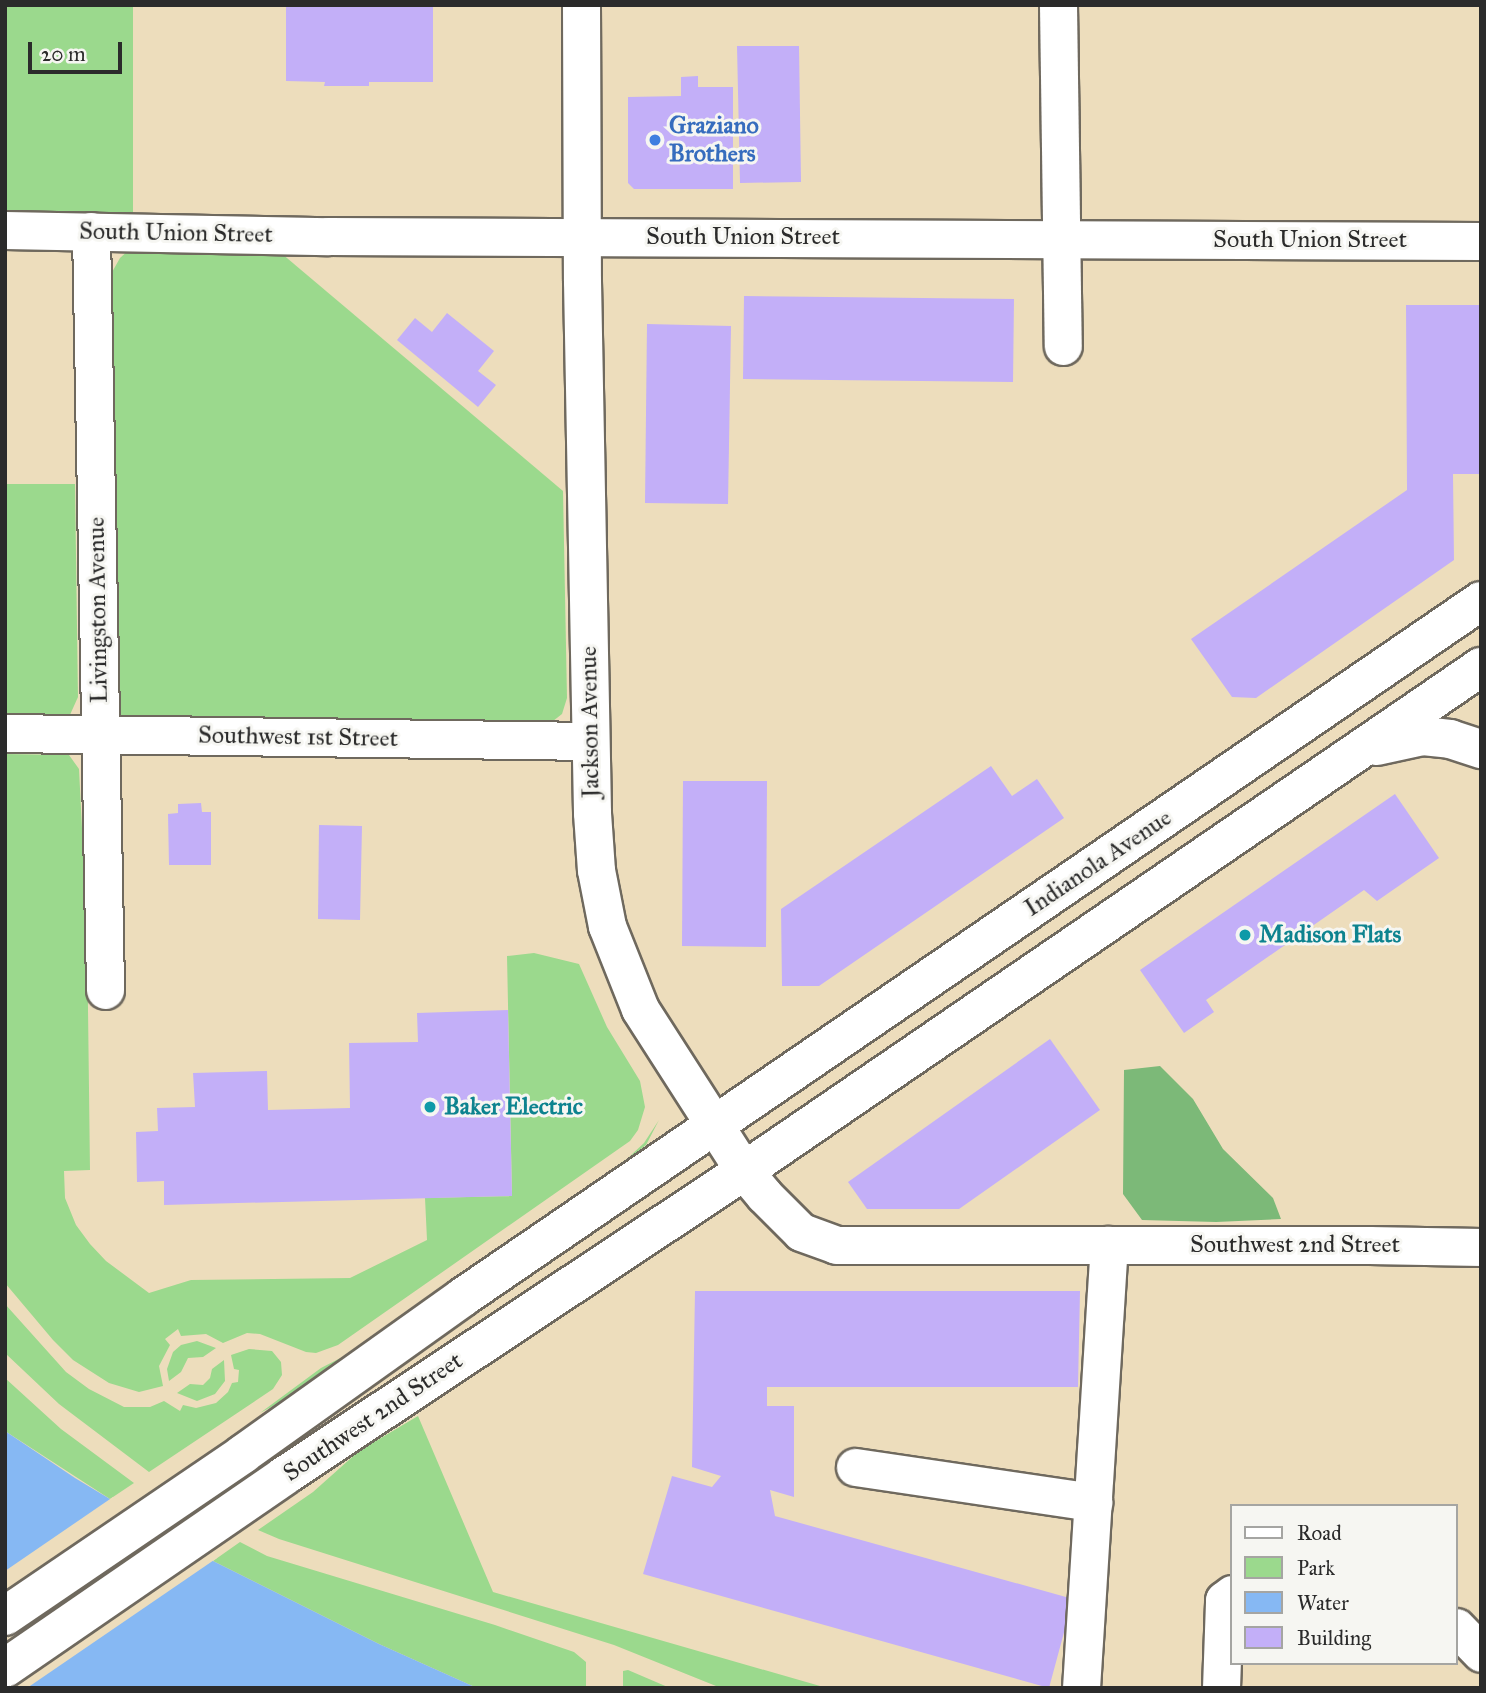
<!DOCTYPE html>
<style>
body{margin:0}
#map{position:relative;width:1486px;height:1693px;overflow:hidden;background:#edddbc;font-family:"IM FELL Great Primer",serif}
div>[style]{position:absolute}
.green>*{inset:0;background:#9bd98d}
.forest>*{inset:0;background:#7cb978}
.water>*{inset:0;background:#86b8f3}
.pier>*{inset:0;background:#edddbc}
.building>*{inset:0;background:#c3aff8}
.roads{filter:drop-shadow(2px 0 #6f695e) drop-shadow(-2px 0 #6f695e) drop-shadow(0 2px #6f695e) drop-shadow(0 -2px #6f695e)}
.minor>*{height:37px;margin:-18.5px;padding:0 18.5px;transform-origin:18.5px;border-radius:18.5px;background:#fff}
.major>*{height:38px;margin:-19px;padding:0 19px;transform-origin:19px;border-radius:19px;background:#fff}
.dots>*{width:19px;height:19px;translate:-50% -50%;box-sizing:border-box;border:4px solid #f6f6f2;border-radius:50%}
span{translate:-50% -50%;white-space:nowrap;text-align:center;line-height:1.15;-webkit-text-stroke:6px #f6f6f2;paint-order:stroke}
.shop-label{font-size:24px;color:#366cbe;font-weight:700}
.left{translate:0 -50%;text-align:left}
.street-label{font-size:24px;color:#2b2b2b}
.culture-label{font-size:24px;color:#0d838f;font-weight:700}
.frame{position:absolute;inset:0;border:7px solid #2b2b2b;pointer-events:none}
.legend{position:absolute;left:1230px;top:1504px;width:228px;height:161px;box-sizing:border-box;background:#f6f6f2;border:2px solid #a5a5a2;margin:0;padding:9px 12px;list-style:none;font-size:21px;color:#2b2b2b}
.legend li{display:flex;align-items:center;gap:14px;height:35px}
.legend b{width:35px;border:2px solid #a5a5a2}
.scale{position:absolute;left:28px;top:42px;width:94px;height:32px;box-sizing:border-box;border:4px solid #2b2b2b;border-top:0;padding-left:9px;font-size:21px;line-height:24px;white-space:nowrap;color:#2b2b2b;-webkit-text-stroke:5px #f6f6f2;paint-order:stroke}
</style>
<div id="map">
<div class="green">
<i style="clip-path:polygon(5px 5px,133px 5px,133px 217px,5px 216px)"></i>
<i style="clip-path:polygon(131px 248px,281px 253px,563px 491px,567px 698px,562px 714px,553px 721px,540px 723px,123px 718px,118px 712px,107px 299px,111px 274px,120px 258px)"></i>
<i style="clip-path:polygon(5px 484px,75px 484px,78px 697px,69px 717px,5px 720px)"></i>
<i style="clip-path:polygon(5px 754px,69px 755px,79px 769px,87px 927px,90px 1170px,64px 1171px,65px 1198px,76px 1225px,90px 1244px,106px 1261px,149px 1293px,191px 1280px,350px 1278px,427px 1240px,425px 1198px,512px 1196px,507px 956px,534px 953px,579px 964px,607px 1027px,640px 1081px,645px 1107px,638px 1130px,630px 1141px,338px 1345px,316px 1353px,306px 1352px,260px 1334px,247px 1333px,223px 1343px,206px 1334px,181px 1336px,178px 1329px,165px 1339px,170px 1345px,159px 1366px,163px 1386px,139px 1392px,109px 1383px,73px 1360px,53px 1340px,5px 1283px)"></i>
<i style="clip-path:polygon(659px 1120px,646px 1145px,629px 1159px,303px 1390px,260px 1413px,321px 1368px,356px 1350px,628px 1158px,644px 1143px)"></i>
<i style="clip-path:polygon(5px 1304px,66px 1372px,89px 1389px,124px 1407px,150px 1407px,164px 1401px,180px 1411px,183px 1405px,196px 1408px,216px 1403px,228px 1392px,232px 1383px,238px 1382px,239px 1370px,234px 1369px,231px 1355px,249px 1349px,272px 1351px,281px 1362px,282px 1375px,273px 1389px,149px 1472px,59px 1404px,5px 1353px)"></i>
<i style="clip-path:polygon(197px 1341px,216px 1348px,203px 1357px,188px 1358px,181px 1372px,169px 1381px,167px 1369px,173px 1352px,181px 1345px)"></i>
<i style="clip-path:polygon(224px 1360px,225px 1381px,215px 1394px,197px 1401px,177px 1393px,190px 1384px,203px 1385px,210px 1378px,212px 1369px)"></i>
<i style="clip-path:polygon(5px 1378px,61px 1429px,134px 1483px,110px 1499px,5px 1431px)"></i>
<i style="clip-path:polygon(418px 1416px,493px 1592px,827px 1688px,721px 1688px,614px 1645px,279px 1539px,258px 1530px,313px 1492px,359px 1451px)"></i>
<i style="clip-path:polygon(240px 1542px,267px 1556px,495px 1625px,574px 1652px,586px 1662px,586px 1688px,477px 1688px,379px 1644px,213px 1561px)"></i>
<i style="clip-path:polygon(628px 1670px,670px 1688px,623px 1688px,623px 1671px)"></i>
</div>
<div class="forest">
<i style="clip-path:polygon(1160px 1066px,1193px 1099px,1223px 1149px,1273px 1198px,1281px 1219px,1216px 1222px,1142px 1220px,1123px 1194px,1124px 1070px)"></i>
</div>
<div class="water">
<i style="clip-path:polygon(5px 1431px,75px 1478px,213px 1561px,379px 1644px,477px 1688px,5px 1688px)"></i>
</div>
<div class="pier">
<i style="clip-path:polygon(113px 1497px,217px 1558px,27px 1688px,5px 1688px,5px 1571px)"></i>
</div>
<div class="building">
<i style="clip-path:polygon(286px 5px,433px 5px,433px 82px,369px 82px,369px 86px,324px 86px,325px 82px,286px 81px)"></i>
<i style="clip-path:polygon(737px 46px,799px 46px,801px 182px,740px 183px)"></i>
<i style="clip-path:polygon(698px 76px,698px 87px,733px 87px,733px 189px,634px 189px,628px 183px,628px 97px,681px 96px,681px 77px)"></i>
<i style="clip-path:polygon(744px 296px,1014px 299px,1013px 382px,743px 379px)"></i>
<i style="clip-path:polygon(1406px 305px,1481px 305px,1481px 474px,1453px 474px,1454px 560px,1256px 698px,1232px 697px,1191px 639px,1407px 490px)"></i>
<i style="clip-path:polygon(447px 313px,494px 351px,478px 371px,496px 385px,478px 407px,397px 340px,415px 318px,432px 332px)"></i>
<i style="clip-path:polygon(647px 324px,731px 326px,728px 504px,645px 503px)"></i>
<i style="clip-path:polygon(991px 766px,1012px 796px,1037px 779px,1064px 818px,819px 986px,782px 986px,781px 909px)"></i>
<i style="clip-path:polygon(683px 781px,767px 781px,766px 947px,682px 946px)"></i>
<i style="clip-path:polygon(1395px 794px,1439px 858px,1377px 901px,1364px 890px,1206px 1000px,1214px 1012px,1184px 1033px,1140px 970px)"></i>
<i style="clip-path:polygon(201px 803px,202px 812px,211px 812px,211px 865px,169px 865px,168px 814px,178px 813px,178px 804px)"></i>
<i style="clip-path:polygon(319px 825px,362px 826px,360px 920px,318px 919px)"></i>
<i style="clip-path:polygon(508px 1010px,512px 1196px,164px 1205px,164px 1181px,137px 1182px,136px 1132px,158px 1131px,157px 1108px,195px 1107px,193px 1073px,267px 1071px,268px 1110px,350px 1108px,349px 1043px,418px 1042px,417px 1013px)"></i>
<i style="clip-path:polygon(1050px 1039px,1100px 1110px,959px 1209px,867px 1209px,848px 1182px)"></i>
<i style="clip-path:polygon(695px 1291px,1080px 1291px,1078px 1387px,767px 1387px,767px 1406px,794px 1406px,794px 1497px,770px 1490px,775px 1516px,1073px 1599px,1049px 1688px,643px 1574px,672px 1476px,712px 1487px,721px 1476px,692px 1467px)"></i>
</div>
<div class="roads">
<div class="minor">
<i style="left:581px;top:5px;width:276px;rotate:89.8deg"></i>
<i style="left:582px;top:281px;width:532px;rotate:88.92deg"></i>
<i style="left:592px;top:813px;width:57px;rotate:86deg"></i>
<i style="left:596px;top:870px;width:57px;rotate:78.9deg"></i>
<i style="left:607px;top:926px;width:89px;rotate:68.3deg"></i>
<i style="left:640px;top:1009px;width:193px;rotate:57.3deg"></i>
<i style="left:744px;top:1171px;width:31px;rotate:50deg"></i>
<i style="left:764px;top:1195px;width:52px;rotate:45deg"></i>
<i style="left:801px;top:1232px;width:37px;rotate:20deg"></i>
<i style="left:836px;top:1245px;width:533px"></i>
<i style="left:1369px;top:1245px;width:112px;rotate:1deg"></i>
<i style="left:1058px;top:5px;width:341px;rotate:89.2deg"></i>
<i style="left:5px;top:230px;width:323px;rotate:1.1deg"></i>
<i style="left:328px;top:236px;width:1153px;rotate:0.25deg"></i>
<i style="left:91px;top:231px;width:759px;rotate:88.94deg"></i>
<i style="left:5px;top:733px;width:585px;rotate:0.78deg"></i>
<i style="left:855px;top:1467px;width:241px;rotate:8.4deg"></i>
<i style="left:1456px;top:1627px;width:36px;rotate:46deg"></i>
<i style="left:1081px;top:1688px;width:444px;rotate:-86.4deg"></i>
<i style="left:1221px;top:1688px;width:88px;rotate:-88deg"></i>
<i style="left:1224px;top:1600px;width:10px;rotate:-37deg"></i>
</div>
<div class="major">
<i style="left:1377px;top:746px;width:47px;rotate:-12.3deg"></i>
<i style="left:1423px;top:736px;width:27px;rotate:6deg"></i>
<i style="left:1450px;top:739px;width:33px;rotate:18deg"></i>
<i style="left:5px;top:1616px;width:288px;rotate:-34.2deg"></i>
<i style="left:243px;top:1454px;width:270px;rotate:-35.5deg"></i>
<i style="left:463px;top:1297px;width:1233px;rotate:-34.36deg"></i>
<i style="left:5px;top:1668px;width:339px;rotate:-34.5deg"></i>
<i style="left:284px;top:1476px;width:552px;rotate:-33.55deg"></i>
<i style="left:744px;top:1171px;width:893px;rotate:-34.37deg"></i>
</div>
</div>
<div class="dots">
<i style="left:655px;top:140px;background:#3f7fe0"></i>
<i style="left:1245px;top:935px;background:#0f9aa8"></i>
<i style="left:430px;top:1107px;background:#0f9aa8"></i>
</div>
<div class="shop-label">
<span class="left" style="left:669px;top:140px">Graziano<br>Brothers</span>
</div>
<div class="street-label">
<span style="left:176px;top:233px;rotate:1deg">South Union Street</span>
<span style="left:743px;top:237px">South Union Street</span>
<span style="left:1310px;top:240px">South Union Street</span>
<span style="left:98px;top:610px;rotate:-91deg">Livingston Avenue</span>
<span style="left:590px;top:722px;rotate:-91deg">Jackson Avenue</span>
<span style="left:298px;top:737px;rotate:1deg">Southwest 1st Street</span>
<span style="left:1098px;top:863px;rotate:-34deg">Indianola Avenue</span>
<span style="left:1295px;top:1245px">Southwest 2nd Street</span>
<span style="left:373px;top:1417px;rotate:-34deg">Southwest 2nd Street</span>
</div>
<div class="culture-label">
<span class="left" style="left:1259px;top:935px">Madison Flats</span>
<span class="left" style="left:444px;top:1107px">Baker Electric</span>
</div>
<div class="frame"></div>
<ul class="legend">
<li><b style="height:9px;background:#fff"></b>Road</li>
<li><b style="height:19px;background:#9bd98d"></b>Park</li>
<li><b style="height:19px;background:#86b8f3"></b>Water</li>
<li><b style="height:19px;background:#c3aff8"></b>Building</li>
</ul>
<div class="scale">20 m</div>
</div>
